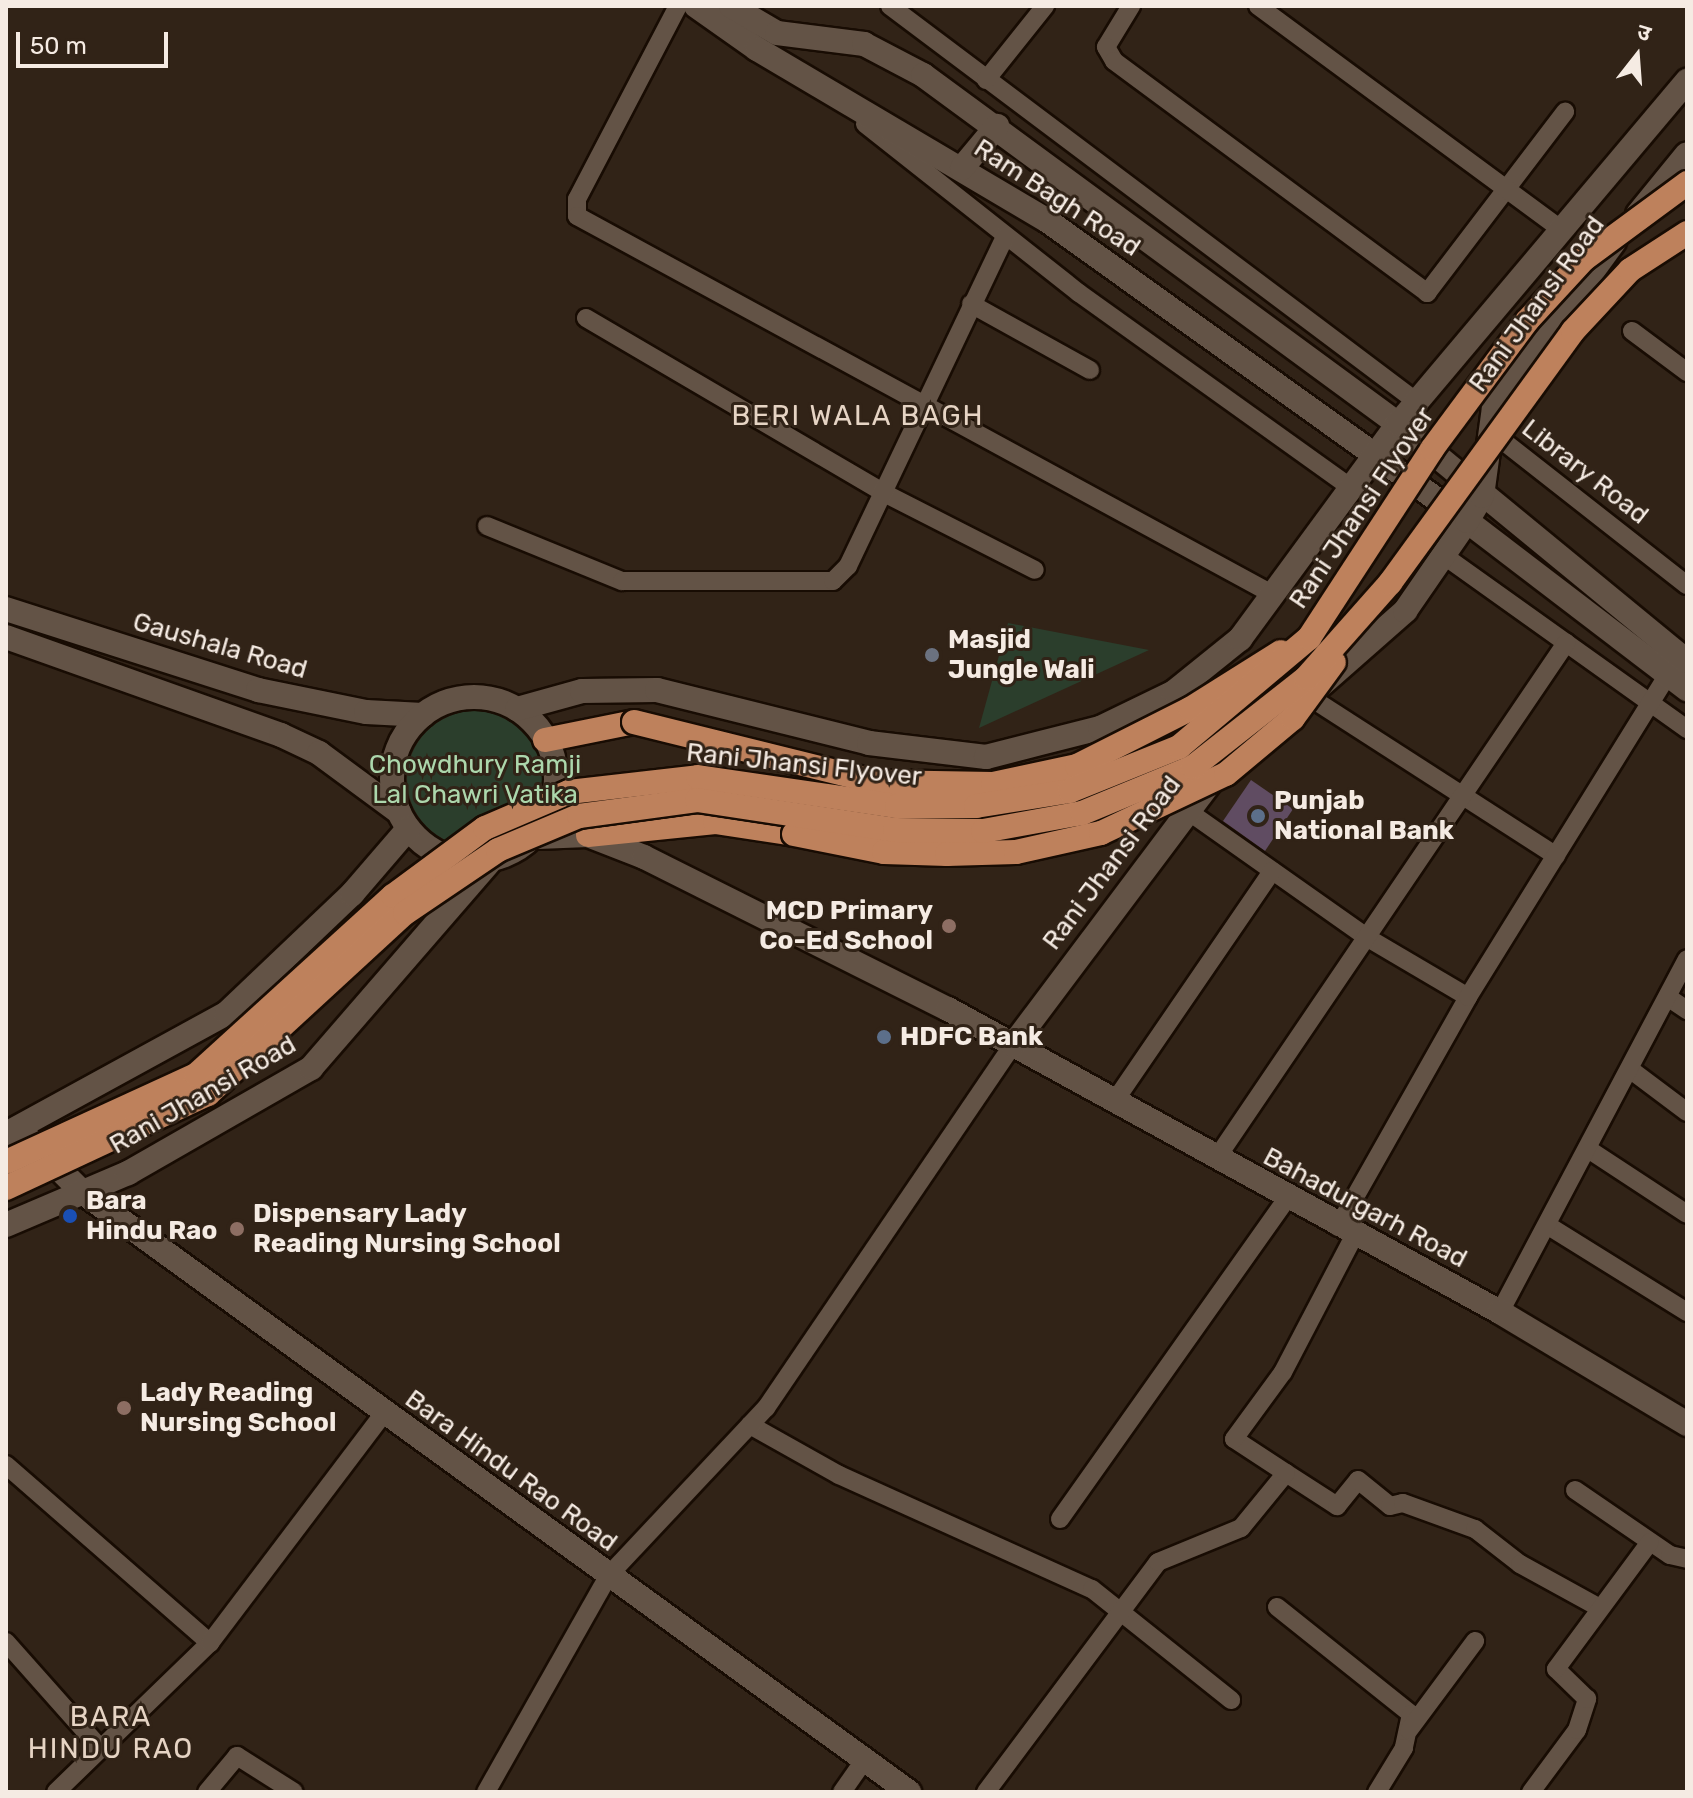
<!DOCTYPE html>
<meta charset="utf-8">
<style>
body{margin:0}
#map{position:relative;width:1693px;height:1798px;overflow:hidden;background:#312317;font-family:Rubik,"Noto Sans Devanagari",sans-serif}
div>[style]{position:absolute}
.green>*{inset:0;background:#2b3e2c}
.round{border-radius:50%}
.building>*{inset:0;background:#604c62}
.roads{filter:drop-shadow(2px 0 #180c03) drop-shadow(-2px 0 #180c03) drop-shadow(0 2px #180c03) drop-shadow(0 -2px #180c03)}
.street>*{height:18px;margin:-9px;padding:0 9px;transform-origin:9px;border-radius:9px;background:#635346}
.secondary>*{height:24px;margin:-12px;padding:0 12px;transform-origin:12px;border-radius:12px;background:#635346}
.secondary>.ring{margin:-12px;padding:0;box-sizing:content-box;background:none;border:24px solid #635346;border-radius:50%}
.primary>*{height:24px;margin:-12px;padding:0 12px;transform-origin:12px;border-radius:12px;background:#be815c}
.bridges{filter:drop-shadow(2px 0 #180c03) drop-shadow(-2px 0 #180c03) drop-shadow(0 2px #180c03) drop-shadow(0 -2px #180c03)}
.primary-bridge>*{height:24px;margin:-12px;padding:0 12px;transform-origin:12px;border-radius:12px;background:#be815c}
.dots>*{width:22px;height:22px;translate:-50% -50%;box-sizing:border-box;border:4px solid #312317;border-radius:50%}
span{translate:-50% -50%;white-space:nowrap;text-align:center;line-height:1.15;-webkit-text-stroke:6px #312317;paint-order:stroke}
.street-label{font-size:26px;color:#f5ebe3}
.poi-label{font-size:26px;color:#f5ebe3;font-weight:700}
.left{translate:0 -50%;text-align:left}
.right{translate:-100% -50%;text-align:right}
.park-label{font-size:26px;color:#acd7ac}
.neighbourhood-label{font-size:28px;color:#e6d4c4;letter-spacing:2px}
.frame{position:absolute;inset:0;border:8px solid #f5ebe3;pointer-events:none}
.north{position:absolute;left:1597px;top:16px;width:80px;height:80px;-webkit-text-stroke:6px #312317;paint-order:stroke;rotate:17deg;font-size:22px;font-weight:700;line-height:32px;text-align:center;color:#f5ebe3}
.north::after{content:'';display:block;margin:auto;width:28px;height:36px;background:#f5ebe3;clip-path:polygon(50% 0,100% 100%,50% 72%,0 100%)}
.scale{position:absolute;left:16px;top:32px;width:152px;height:36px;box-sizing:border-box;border:4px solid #f5ebe3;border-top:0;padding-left:10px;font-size:24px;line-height:28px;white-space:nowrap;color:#f5ebe3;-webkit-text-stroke:6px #312317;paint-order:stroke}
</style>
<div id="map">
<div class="green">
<i style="clip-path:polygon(1008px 623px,1050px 631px,1149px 650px,979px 728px)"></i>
<i class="round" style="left:407px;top:711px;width:136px;height:136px"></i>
</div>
<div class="building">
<i style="clip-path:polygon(1251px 780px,1293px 809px,1265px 851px,1223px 821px)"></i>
</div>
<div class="roads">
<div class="street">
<i style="left:678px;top:6px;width:218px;rotate:117.6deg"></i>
<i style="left:577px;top:199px;width:17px;rotate:90deg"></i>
<i style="left:577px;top:216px;width:793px;rotate:28.54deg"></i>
<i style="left:890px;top:6px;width:659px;rotate:36.92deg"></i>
<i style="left:1131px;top:6px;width:48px;rotate:121.4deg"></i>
<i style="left:1106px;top:47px;width:16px;rotate:60deg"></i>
<i style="left:1114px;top:61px;width:390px;rotate:36.5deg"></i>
<i style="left:1427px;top:293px;width:228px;rotate:-52.7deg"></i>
<i style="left:1258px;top:6px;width:378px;rotate:36.4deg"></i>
<i style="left:986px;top:80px;width:95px;rotate:-51.4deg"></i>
<i style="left:865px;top:124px;width:273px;rotate:38.3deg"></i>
<i style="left:1079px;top:293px;width:338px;rotate:35.6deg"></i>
<i style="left:971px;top:304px;width:136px;rotate:29deg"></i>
<i style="left:586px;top:318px;width:346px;rotate:30.4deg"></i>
<i style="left:884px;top:493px;width:169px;rotate:27deg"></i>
<i style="left:1632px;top:331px;width:69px;rotate:36.7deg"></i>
<i style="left:1489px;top:430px;width:251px;rotate:38.1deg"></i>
<i style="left:487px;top:526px;width:146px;rotate:22.2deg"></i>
<i style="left:622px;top:581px;width:211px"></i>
<i style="left:833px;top:581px;width:21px;rotate:-45deg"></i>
<i style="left:848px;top:566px;width:365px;rotate:-64.5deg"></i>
<i style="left:1443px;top:555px;width:300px;rotate:35.5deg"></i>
<i style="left:1308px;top:696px;width:295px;rotate:32.8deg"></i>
<i style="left:1185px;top:809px;width:224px;rotate:35.2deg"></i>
<i style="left:1368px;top:938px;width:116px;rotate:30.5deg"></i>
<i style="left:1669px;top:998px;width:22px;rotate:34deg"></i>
<i style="left:1631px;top:1070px;width:70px;rotate:36.9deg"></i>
<i style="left:1114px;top:1102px;width:280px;rotate:-55.6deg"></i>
<i style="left:1588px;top:1149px;width:118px;rotate:33.3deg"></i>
<i style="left:1216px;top:1159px;width:624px;rotate:-55.85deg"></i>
<i style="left:1547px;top:1225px;width:165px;rotate:31.9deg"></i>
<i style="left:1338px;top:1227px;width:264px;rotate:-60.5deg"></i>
<i style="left:1468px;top:997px;width:380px;rotate:-58.2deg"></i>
<i style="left:1500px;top:1312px;width:399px;rotate:-62.1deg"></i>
<i style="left:750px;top:1425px;width:102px;rotate:29.3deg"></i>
<i style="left:839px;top:1475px;width:277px;rotate:24.3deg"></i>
<i style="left:1092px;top:1589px;width:178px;rotate:38.6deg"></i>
<i style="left:6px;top:1465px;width:271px;rotate:41.1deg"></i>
<i style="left:1286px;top:1473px;width:61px;rotate:32.9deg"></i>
<i style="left:1337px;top:1506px;width:33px;rotate:-51deg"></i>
<i style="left:1358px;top:1480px;width:41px;rotate:39.1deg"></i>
<i style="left:1390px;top:1506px;width:13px;rotate:-13deg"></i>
<i style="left:1403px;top:1503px;width:77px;rotate:19.9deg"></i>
<i style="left:1475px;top:1529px;width:57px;rotate:37.9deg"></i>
<i style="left:1520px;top:1564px;width:91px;rotate:28.8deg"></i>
<i style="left:1575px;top:1490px;width:115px;rotate:34.4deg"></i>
<i style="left:1670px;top:1555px;width:17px;rotate:13deg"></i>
<i style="left:1060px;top:1519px;width:393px;rotate:-54.7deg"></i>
<i style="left:1277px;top:1607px;width:171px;rotate:38.6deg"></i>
<i style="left:1411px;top:1714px;width:35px;rotate:102deg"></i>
<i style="left:1404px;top:1748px;width:52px;rotate:121.5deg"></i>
<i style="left:6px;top:1642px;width:143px;rotate:48.4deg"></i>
<i style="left:1409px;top:1730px;width:111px;rotate:-53.4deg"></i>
<i style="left:56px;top:1792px;width:214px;rotate:-44.1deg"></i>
<i style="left:210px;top:1643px;width:288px;rotate:-52.9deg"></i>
<i style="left:207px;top:1792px;width:47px;rotate:-50.2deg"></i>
<i style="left:237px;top:1756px;width:67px;rotate:32.3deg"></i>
<i style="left:486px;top:1792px;width:248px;rotate:-60.5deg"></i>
<i style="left:608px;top:1576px;width:231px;rotate:-46.8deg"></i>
<i style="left:766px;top:1408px;width:439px;rotate:-55.8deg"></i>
<i style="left:842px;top:1792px;width:39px;rotate:-55deg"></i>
<i style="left:986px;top:1792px;width:287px;rotate:-53.2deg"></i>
<i style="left:1158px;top:1562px;width:90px;rotate:-22.3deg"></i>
<i style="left:1241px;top:1528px;width:71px;rotate:-50.7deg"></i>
<i style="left:1286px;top:1473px;width:62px;rotate:-146.8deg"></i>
<i style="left:1234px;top:1439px;width:83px;rotate:-53.8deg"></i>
<i style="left:1283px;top:1372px;width:153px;rotate:-62.4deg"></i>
<i style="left:1531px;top:1792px;width:77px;rotate:-53.4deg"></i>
<i style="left:1577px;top:1730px;width:33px;rotate:-72deg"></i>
<i style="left:1587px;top:1699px;width:43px;rotate:-135.9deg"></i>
<i style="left:1556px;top:1669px;width:158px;rotate:-53.5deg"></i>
</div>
<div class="secondary">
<i style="left:696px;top:6px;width:75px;rotate:35.2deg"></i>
<i style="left:757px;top:49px;width:334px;rotate:30.6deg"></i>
<i style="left:1045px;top:219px;width:519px;rotate:35.59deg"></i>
<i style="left:1467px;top:521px;width:277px;rotate:37.4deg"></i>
<i style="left:731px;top:6px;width:53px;rotate:30.4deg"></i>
<i style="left:777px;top:33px;width:88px;rotate:7.2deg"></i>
<i style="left:864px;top:44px;width:67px;rotate:27.7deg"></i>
<i style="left:923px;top:75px;width:589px;rotate:36.31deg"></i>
<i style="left:1398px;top:424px;width:374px;rotate:39.4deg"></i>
<i style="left:962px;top:168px;width:55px;rotate:-50.2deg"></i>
<i style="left:1638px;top:214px;width:77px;rotate:-50.8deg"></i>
<i style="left:6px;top:609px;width:265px;rotate:17.8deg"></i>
<i style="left:258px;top:690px;width:110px;rotate:11.5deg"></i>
<i style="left:366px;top:712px;width:57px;rotate:3deg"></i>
<i style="left:6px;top:637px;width:292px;rotate:19.6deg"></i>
<i style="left:281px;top:735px;width:42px;rotate:25.3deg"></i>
<i style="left:319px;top:753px;width:99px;rotate:36.4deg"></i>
<i style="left:1322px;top:684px;width:111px;rotate:-41.3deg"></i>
<i style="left:1405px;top:611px;width:109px;rotate:-55.4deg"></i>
<i style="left:1467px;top:521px;width:29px;rotate:-59deg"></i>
<i style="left:1482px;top:496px;width:90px;rotate:-82.3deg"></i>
<i style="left:1494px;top:407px;width:204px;rotate:-54deg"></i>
<i class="ring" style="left:392px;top:697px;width:140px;height:140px"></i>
<i style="left:517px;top:709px;width:67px;rotate:-15.5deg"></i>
<i style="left:582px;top:691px;width:75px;rotate:-0.8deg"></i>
<i style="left:657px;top:690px;width:219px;rotate:14deg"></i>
<i style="left:869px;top:743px;width:118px;rotate:6.8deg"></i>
<i style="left:986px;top:757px;width:118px;rotate:-14.3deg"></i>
<i style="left:1100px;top:728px;width:82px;rotate:-25.9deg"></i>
<i style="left:1174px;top:692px;width:85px;rotate:-38.8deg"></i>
<i style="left:1240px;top:639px;width:267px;rotate:-53.7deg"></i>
<i style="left:1398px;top:424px;width:449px;rotate:-49.9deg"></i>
<i style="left:538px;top:837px;width:50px;rotate:-2.3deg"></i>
<i style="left:588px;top:835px;width:60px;rotate:21.4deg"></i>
<i style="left:644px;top:857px;width:340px;rotate:26.6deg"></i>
<i style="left:948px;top:1009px;width:630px;rotate:28.76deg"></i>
<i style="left:1500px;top:1312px;width:218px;rotate:30.9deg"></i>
<i style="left:1013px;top:1045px;width:328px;rotate:-53.1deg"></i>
<i style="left:18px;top:1128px;width:91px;rotate:45deg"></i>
<i style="left:82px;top:1192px;width:1022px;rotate:35.96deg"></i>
<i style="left:6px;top:1134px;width:252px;rotate:-28.7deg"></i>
<i style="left:227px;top:1013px;width:173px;rotate:-43.6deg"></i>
<i style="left:352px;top:894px;width:86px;rotate:-49.3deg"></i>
<i style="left:6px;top:1225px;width:133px;rotate:-23.1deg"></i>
<i style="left:128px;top:1173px;width:211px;rotate:-29.8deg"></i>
<i style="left:311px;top:1068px;width:275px;rotate:-49.1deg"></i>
</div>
<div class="primary">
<i style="left:545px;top:740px;width:91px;rotate:-11.4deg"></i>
<i style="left:588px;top:835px;width:128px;rotate:-5.8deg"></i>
<i style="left:715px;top:822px;width:80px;rotate:8.6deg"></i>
</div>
</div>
<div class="bridges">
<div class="primary-bridge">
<i style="left:634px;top:722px;width:249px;rotate:13.9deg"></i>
<i style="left:876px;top:782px;width:117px;rotate:1deg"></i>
<i style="left:993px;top:784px;width:86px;rotate:-12.1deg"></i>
<i style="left:1077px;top:766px;width:127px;rotate:-26.8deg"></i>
<i style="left:1190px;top:709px;width:107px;rotate:-32.1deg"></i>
<i style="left:794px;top:834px;width:92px;rotate:11.3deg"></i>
<i style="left:884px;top:852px;width:63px;rotate:1.8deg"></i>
<i style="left:947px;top:854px;width:69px;rotate:-1.7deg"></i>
<i style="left:1016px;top:852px;width:87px;rotate:-12.6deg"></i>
<i style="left:1101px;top:833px;width:138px;rotate:-25.3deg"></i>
<i style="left:1226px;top:774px;width:87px;rotate:-39.9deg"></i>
<i style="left:1293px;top:718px;width:69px;rotate:-53.8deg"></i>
<i style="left:6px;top:1162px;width:209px;rotate:-24.6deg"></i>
<i style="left:196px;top:1075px;width:266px;rotate:-42.3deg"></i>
<i style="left:393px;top:896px;width:114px;rotate:-36.5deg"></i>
<i style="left:485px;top:828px;width:91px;rotate:-23.2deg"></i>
<i style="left:569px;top:792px;width:130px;rotate:-6.6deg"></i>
<i style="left:698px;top:777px;width:201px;rotate:8.3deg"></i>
<i style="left:897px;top:806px;width:79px"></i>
<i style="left:976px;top:806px;width:95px;rotate:-9.1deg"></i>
<i style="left:1070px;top:791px;width:118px;rotate:-22deg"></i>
<i style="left:1179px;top:747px;width:170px;rotate:-40deg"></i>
<i style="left:1309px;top:638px;width:225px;rotate:-56.9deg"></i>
<i style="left:1432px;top:449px;width:159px;rotate:-53.4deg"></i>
<i style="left:1527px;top:321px;width:84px;rotate:-47.4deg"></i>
<i style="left:1584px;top:259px;width:128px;rotate:-36.4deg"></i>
<i style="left:6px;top:1188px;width:223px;rotate:-25deg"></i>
<i style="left:208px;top:1094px;width:268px;rotate:-42.6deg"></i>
<i style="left:405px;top:913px;width:112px;rotate:-34.1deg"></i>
<i style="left:498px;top:850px;width:88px;rotate:-22.8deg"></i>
<i style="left:579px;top:816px;width:119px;rotate:-7.7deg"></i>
<i style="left:697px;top:800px;width:200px;rotate:8.6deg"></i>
<i style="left:895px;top:830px;width:88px;rotate:0.7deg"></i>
<i style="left:983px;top:831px;width:101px;rotate:-10.3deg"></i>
<i style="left:1082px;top:813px;width:120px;rotate:-22.5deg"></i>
<i style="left:1193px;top:767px;width:144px;rotate:-38.2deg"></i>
<i style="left:1306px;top:678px;width:127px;rotate:-48.5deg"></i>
<i style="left:1390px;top:583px;width:311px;rotate:-54deg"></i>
<i style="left:1573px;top:331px;width:83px;rotate:-46.9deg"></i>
<i style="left:1630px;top:270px;width:68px;rotate:-33deg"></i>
</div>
</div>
<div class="dots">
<i style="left:932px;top:655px;background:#6b7280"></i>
<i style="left:1258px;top:816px;background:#5c6f8a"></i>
<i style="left:949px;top:926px;background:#8d6e63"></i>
<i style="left:884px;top:1037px;background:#5c6f8a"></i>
<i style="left:70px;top:1216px;background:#1a4fb4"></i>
<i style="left:237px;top:1229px;background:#8d6e63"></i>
<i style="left:124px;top:1408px;background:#8d6e63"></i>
</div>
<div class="street-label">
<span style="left:1057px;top:198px;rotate:33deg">Ram Bagh Road</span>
<span style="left:1537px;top:304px;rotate:-54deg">Rani Jhansi Road</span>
<span style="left:1585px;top:472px;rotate:38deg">Library Road</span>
<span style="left:1362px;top:508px;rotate:-56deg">Rani Jhansi Flyover</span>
<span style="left:220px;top:646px;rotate:16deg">Gaushala Road</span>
<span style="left:804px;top:765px;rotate:6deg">Rani Jhansi Flyover</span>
<span style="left:1112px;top:863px;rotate:-53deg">Rani Jhansi Road</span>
<span style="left:203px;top:1095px;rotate:-30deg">Rani Jhansi Road</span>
<span style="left:1365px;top:1208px;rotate:28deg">Bahadurgarh Road</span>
<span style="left:511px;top:1471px;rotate:36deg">Bara Hindu Rao Road</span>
</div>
<div class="poi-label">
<span class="left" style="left:948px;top:655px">Masjid<br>Jungle Wali</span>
<span class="left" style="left:1274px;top:816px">Punjab<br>National Bank</span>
<span class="right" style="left:933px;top:926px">MCD Primary<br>Co-Ed School</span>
<span class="left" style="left:900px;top:1037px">HDFC Bank</span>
<span class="left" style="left:86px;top:1216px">Bara<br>Hindu Rao</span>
<span class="left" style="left:253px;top:1229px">Dispensary Lady<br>Reading Nursing School</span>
<span class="left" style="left:140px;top:1408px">Lady Reading<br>Nursing School</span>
</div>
<div class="park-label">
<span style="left:475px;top:780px">Chowdhury Ramji<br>Lal Chawri Vatika</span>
</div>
<div class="neighbourhood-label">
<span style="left:858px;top:416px">BERI WALA BAGH</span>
<span style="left:111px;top:1733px">BARA<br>HINDU RAO</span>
</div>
<div class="frame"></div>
<div class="north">उ</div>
<div class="scale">50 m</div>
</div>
